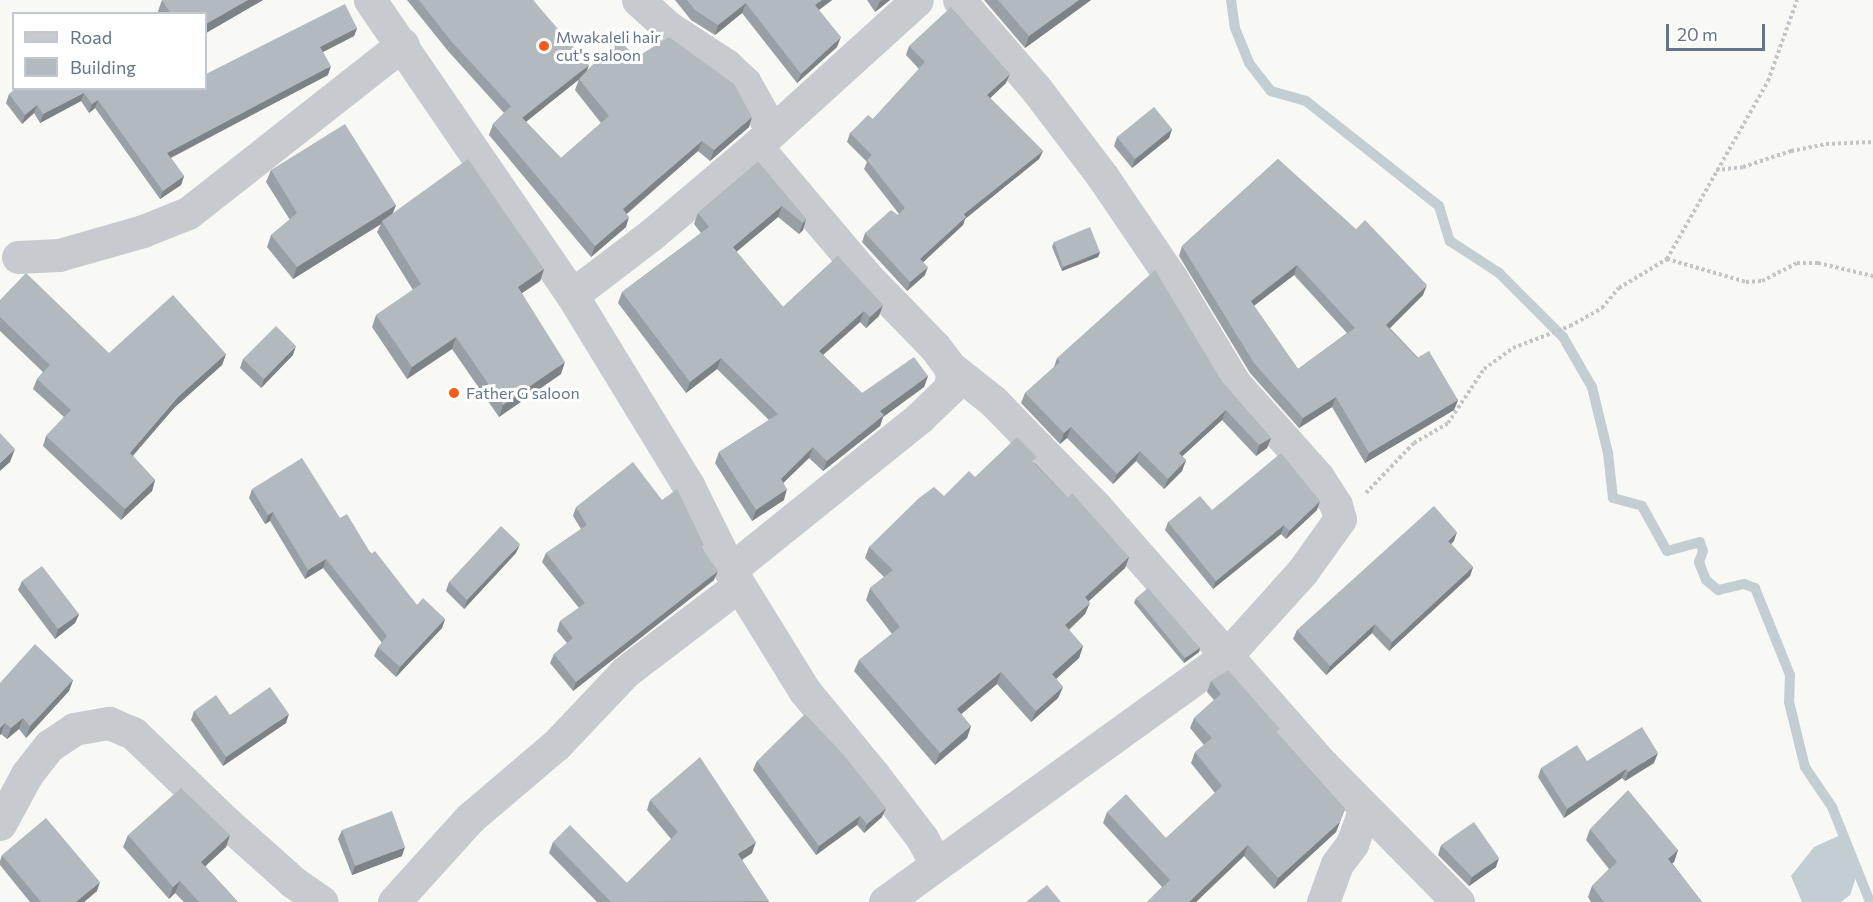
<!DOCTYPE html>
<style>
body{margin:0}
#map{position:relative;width:1873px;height:902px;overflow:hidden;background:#f8f8f5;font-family:Commissioner,sans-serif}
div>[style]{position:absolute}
.water>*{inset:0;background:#c3ced3}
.stream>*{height:10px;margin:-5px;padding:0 5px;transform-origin:5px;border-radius:5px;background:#c3ced3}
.path>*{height:4px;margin-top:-2px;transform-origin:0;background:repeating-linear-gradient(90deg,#c2c4c6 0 3px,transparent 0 6px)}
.minor>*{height:33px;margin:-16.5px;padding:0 16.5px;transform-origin:16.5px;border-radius:16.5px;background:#c7cbcf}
.wall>*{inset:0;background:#99a0a5}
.shaded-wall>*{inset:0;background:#7d8286}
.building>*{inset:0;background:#b2bac0}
.dots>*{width:16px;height:16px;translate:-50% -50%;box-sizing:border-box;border:3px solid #fff;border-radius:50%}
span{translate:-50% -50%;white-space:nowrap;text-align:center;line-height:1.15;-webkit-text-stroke:6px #fff;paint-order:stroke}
.poi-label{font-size:16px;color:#647589}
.left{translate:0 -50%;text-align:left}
.legend{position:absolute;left:12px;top:12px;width:195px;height:78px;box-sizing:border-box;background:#fff;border:2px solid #c1c8d0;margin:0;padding:8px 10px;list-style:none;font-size:18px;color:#647589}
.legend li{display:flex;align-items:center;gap:12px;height:30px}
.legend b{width:30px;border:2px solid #c1c8d0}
.scale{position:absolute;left:1666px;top:24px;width:99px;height:27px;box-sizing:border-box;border:3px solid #647589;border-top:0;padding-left:8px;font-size:18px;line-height:21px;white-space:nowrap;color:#647589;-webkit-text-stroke:4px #fff;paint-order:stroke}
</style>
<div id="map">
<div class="water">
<i style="clip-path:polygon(1845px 833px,1858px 871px,1850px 895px,1841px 902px,1802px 902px,1791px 876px,1814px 847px)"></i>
</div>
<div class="stream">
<i style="left:1231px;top:0;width:28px;rotate:82deg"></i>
<i style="left:1235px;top:28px;width:38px;rotate:68deg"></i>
<i style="left:1249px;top:63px;width:36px;rotate:52deg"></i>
<i style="left:1271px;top:91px;width:36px;rotate:16deg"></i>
<i style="left:1306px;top:101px;width:169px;rotate:38.3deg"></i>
<i style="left:1439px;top:206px;width:37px;rotate:73deg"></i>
<i style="left:1450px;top:241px;width:59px;rotate:33.1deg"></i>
<i style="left:1499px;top:273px;width:91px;rotate:45deg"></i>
<i style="left:1563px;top:337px;width:58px;rotate:59.9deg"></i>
<i style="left:1592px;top:387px;width:68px;rotate:76.4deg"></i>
<i style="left:1608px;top:453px;width:45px;rotate:83.7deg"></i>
<i style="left:1613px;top:498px;width:30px;rotate:15deg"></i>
<i style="left:1642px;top:506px;width:51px;rotate:60.9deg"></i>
<i style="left:1667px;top:551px;width:34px;rotate:-15deg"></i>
<i style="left:1700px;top:542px;width:9px;rotate:72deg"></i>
<i style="left:1703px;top:551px;width:12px;rotate:110deg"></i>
<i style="left:1699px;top:562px;width:19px;rotate:69deg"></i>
<i style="left:1706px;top:580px;width:16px;rotate:40deg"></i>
<i style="left:1718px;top:590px;width:27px;rotate:-13deg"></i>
<i style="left:1744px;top:584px;width:12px;rotate:20deg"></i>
<i style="left:1755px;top:588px;width:94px;rotate:68.1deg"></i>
<i style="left:1790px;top:675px;width:27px;rotate:92deg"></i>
<i style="left:1789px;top:702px;width:67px;rotate:76.2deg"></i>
<i style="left:1805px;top:767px;width:48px;rotate:56deg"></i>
<i style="left:1832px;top:807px;width:102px;rotate:68.2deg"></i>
</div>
<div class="path">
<i style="left:1716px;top:170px;width:27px;rotate:-6deg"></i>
<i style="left:1743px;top:167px;width:51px;rotate:-18.4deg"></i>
<i style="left:1791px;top:151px;width:36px;rotate:-11deg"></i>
<i style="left:1826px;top:144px;width:47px;rotate:-2.4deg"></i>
<i style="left:1667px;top:259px;width:205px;rotate:-60.4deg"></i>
<i style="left:1768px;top:81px;width:86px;rotate:-70.3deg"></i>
<i style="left:1366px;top:493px;width:69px;rotate:-46.2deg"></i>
<i style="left:1414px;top:443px;width:39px;rotate:-30deg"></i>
<i style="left:1448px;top:423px;width:65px;rotate:-56.3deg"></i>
<i style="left:1484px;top:369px;width:36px;rotate:-36deg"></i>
<i style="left:1513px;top:348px;width:61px;rotate:-21.1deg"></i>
<i style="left:1570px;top:326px;width:37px;rotate:-29deg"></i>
<i style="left:1602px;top:308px;width:26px;rotate:-50deg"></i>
<i style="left:1619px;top:288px;width:56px;rotate:-31.1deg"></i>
<i style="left:1667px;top:259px;width:82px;rotate:16.2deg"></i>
<i style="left:1746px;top:282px;width:16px;rotate:-4deg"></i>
<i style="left:1762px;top:281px;width:39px;rotate:-27deg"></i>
<i style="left:1797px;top:263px;width:21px"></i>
<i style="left:1818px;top:263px;width:57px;rotate:13.3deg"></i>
</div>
<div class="minor">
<i style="left:370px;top:0;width:358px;rotate:55.6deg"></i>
<i style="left:572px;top:295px;width:223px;rotate:58.6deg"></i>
<i style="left:688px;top:485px;width:95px;rotate:63.7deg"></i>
<i style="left:730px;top:570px;width:141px;rotate:58.3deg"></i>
<i style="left:804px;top:690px;width:109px;rotate:50.6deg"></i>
<i style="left:873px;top:774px;width:81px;rotate:52.6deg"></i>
<i style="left:922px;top:838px;width:30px;rotate:62deg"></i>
<i style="left:638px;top:0;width:40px;rotate:42deg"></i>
<i style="left:668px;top:27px;width:69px;rotate:33.2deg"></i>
<i style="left:726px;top:65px;width:26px;rotate:43deg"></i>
<i style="left:745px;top:83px;width:55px;rotate:60.6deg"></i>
<i style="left:18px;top:257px;width:41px;rotate:-2.8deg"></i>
<i style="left:59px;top:255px;width:87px;rotate:-15.9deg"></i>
<i style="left:143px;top:231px;width:48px;rotate:-21.8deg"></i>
<i style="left:188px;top:213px;width:273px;rotate:-38.2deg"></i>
<i style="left:572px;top:295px;width:101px;rotate:-37.3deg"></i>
<i style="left:652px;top:234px;width:136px;rotate:-40.2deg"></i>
<i style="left:756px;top:146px;width:217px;rotate:-42.2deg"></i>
<i style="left:950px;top:367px;width:55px;rotate:38.3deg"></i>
<i style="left:993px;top:401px;width:148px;rotate:45.8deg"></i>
<i style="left:1096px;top:507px;width:342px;rotate:48.7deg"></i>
<i style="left:1322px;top:764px;width:194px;rotate:45.4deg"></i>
<i style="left:730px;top:570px;width:243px;rotate:-38.8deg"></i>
<i style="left:919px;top:418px;width:42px;rotate:-44deg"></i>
<i style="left:949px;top:389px;width:10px;rotate:-73deg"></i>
<i style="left:952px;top:379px;width:12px;rotate:-99deg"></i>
<i style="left:950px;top:367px;width:26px;rotate:-127deg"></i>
<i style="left:934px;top:346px;width:98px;rotate:-134.2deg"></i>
<i style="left:866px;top:276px;width:170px;rotate:-130.2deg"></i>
<i style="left:0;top:824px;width:57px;rotate:-61.6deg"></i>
<i style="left:27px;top:774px;width:36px;rotate:-52deg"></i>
<i style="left:49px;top:746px;width:30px;rotate:-34deg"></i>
<i style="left:74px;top:729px;width:36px;rotate:-10deg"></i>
<i style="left:109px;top:723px;width:26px;rotate:23deg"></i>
<i style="left:133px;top:733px;width:132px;rotate:43.8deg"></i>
<i style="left:228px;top:824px;width:87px;rotate:41.7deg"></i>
<i style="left:293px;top:882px;width:35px;rotate:35deg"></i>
<i style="left:394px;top:902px;width:113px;rotate:-47.9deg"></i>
<i style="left:470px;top:818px;width:114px;rotate:-40.4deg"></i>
<i style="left:557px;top:744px;width:99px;rotate:-46.6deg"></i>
<i style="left:625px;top:672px;width:143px;rotate:-37.3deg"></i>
<i style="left:885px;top:902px;width:422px;rotate:-35.8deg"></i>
<i style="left:1227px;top:655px;width:112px;rotate:-47.9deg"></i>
<i style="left:1302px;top:572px;width:65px;rotate:-54.4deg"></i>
<i style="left:1340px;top:519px;width:15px;rotate:-106deg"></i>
<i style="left:1336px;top:505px;width:33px;rotate:-123deg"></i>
<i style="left:1318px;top:477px;width:125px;rotate:-131.7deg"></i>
<i style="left:1235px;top:384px;width:122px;rotate:-121deg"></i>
<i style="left:1172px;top:279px;width:123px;rotate:-124.1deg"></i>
<i style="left:1103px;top:177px;width:109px;rotate:-127.2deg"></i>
<i style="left:1037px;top:90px;width:119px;rotate:-130.9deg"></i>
<i style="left:1323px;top:902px;width:40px;rotate:-69.8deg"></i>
<i style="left:1337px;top:864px;width:25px;rotate:-53deg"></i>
<i style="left:1352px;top:844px;width:37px;rotate:-70deg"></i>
</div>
<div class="wall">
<i style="clip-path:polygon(162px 0,263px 0,206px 33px,206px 14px,159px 14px,158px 11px)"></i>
<i style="clip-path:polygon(evenodd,407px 0,533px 0,587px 71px,637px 57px,749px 127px,710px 161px,698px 151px,627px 214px,626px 227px,591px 257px,489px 135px,493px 124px,504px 113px,448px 51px,407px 0,579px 79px,575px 90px,601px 123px,561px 158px,526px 122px,579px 79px)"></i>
<i style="clip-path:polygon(675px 0,832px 0,819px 10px,837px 47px,797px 83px,742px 13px,715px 35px,691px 20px)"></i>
<i style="clip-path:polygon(867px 0,890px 0,875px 12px)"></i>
<i style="clip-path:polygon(984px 0,1091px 0,1025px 48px)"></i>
<i style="clip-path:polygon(357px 28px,354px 36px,323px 52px,328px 75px,171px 158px,184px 176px,181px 185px,160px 199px,95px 108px,89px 113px,81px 101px,40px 123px,34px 113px,22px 124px,6px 103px,9px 94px,206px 88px)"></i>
<i style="clip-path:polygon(909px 46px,1006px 83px,990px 98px,1043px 151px,1039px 159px,965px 219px,963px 225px,923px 262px,925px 275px,907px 291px,862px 242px,865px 233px,899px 214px,864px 169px,867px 162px,847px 142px,850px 133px,873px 119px,919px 69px,906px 55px)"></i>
<i style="clip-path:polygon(1172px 129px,1169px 138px,1132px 168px,1114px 146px,1117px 137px)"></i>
<i style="clip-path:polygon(evenodd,1278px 159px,1423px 295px,1390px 328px,1458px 400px,1454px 410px,1365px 463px,1332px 407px,1299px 428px,1250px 373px,1179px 256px,1182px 246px,1278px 159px,1294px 275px,1347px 333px,1298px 369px,1254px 306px,1294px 275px)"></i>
<i style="clip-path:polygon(758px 162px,806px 219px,803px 230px,799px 234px,778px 217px,736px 252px,783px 307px,838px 256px,879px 316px,866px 328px,860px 322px,823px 355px,862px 393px,928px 376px,924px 387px,883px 417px,880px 426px,823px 471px,809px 458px,783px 483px,784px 500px,752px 521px,715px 463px,719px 452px,769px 420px,717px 369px,686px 393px,618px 303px,622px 292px,701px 233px,694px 224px,698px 213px)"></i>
<i style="clip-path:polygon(271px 170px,396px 205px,393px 213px,544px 269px,540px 281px,522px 293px,561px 374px,499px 417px,452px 349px,407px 379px,372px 327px,376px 315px,413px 290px,377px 232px,381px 224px,293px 279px,267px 247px,271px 235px,290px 220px,266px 182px)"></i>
<i style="clip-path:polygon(1054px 242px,1100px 252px,1098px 257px,1062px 271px,1052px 247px)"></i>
<i style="clip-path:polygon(0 300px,109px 353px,226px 354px,222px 365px,174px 408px,133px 456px,155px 480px,152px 491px,121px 520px,43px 446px,46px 436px,64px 417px,33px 389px,37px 379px,43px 372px,0 331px)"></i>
<i style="clip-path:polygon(293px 355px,261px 388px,240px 368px,243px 359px)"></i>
<i style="clip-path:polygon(1057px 358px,1223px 383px,1271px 438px,1267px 448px,1256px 456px,1222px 420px,1182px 456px,1186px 460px,1182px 471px,1164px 489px,1136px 461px,1113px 484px,1067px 438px,1060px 444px,1021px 403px,1025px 393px,1054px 367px)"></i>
<i style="clip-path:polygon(1035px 463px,1068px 498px,1129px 557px,1125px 568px,1088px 602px,1085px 614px,1069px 630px,1083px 646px,1079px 658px,1056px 679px,1063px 687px,1058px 698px,1031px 722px,997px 684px,961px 714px,971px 726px,967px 738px,935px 765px,854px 671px,859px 660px,892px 634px,866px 600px,870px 588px,884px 577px,865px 558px,869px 547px,975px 477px)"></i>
<i style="clip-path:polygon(252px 489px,340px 518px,417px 605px,445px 619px,442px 628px,396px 677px,374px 656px,378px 647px,382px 643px,323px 568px,305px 579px,270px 521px,265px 524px,249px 498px)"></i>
<i style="clip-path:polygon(662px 500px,703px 549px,714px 580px,573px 691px,550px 663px,554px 654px,567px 643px,557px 631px,560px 621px,579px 608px,542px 562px,546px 553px,581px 529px,573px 516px,576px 507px)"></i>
<i style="clip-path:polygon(1212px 510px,1317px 510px,1286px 539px,1281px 534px,1213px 589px,1165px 530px,1168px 522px)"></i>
<i style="clip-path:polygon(1454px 541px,1451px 544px,1473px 567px,1470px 576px,1389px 651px,1372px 633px,1326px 675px,1293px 639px,1297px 630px)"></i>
<i style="clip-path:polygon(516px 553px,464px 609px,446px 591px,449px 582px)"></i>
<i style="clip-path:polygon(22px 581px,79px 614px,75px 623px,55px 639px,18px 590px)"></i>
<i style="clip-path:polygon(1136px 598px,1200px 648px,1199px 652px,1184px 663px,1134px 603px)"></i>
<i style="clip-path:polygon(73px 680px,69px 691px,26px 738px,19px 729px,7px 739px,1px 734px,0 735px,0 683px)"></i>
<i style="clip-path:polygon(1211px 681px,1278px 734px,1345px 809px,1336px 832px,1274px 889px,1244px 856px,1196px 902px,1147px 902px,1162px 887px,1103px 823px,1107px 812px,1166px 838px,1215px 793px,1191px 763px,1195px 752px,1204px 745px,1190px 728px,1194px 718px,1214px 700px,1207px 692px)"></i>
<i style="clip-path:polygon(194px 711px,230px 715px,286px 723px,223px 766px,191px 720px)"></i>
<i style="clip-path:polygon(757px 761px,882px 817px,864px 833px,857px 825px,816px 855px,753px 770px)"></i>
<i style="clip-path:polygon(1587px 761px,1654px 763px,1625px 781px,1622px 778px,1564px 818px,1538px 777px,1541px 768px)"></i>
<i style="clip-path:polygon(650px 800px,752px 853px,742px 860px,769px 902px,597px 902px,549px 853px,553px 842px,627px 883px,671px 839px,647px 810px)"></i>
<i style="clip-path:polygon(1590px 829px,1678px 850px,1674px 862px,1672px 863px,1702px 902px,1591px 902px,1588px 897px,1592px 886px,1609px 869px,1586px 840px)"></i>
<i style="clip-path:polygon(342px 830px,402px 856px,352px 875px,338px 839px)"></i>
<i style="clip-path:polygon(128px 835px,230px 835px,226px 847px,205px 866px,238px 902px,184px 902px,175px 893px,169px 899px,123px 847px)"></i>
<i style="clip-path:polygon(1441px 845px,1496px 867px,1469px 886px,1438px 855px)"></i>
<i style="clip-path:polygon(2px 855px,97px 891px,84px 902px,30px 902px,0 865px,0 861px)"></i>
</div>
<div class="shaded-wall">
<i style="clip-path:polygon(248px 0,263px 0,206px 33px,206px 24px)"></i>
<i style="clip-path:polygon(822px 0,832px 0,812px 15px,815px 5px)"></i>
<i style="clip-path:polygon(882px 0,890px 0,875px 12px,879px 3px)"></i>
<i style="clip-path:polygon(1079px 0,1091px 0,1025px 48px,1029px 36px)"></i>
<i style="clip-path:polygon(746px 3px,742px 13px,715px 35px,718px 25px)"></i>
<i style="clip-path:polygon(357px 28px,354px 36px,317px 55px,320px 47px)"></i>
<i style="clip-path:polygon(841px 37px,837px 47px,797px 83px,801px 74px)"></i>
<i style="clip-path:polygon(589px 65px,586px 74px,518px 128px,521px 118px)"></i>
<i style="clip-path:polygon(331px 66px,328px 75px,164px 161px,167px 153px)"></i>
<i style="clip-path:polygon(1010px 74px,1006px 83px,984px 104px,987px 95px)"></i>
<i style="clip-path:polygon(84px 93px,81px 101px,40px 123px,43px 114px)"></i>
<i style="clip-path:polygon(98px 100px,95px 108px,89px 113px,92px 104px)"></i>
<i style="clip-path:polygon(37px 105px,34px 113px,22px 124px,25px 115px)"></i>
<i style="clip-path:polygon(752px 117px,749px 127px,710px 161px,714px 150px)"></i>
<i style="clip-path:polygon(1172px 129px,1169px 138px,1132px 168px,1135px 159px)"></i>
<i style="clip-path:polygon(702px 141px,698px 151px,619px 220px,623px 209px)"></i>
<i style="clip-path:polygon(1043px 151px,1039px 159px,965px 219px,963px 225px,917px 268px,920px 259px,964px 214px)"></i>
<i style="clip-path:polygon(184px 176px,181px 185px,160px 199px,163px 191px)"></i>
<i style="clip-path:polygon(396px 205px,391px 217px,382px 221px,381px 224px,293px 279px,297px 267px)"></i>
<i style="clip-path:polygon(782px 206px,778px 217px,729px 258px,733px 247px)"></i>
<i style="clip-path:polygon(629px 217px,626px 227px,591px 257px,595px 246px)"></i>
<i style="clip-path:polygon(806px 219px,803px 230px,799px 234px,803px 223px)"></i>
<i style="clip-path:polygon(1100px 252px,1098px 257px,1062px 271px,1063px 267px)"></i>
<i style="clip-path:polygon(1297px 265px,1294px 275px,1247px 311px,1251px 301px)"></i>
<i style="clip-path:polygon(928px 267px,925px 275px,907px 291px,910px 282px)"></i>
<i style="clip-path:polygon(544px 269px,540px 281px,513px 299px,518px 287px)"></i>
<i style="clip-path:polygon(1427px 285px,1423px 295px,1383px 335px,1386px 325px)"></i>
<i style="clip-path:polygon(883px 305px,879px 316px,866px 328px,870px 317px)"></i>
<i style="clip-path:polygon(864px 311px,860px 322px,815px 362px,819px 351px)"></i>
<i style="clip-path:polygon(456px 337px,452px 349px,407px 379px,412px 367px)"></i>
<i style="clip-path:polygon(296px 346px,293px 355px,261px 388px,264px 379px)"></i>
<i style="clip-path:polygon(226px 354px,222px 365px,174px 408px,126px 463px,130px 453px,178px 397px)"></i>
<i style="clip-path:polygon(721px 358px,717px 369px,686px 393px,690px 382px)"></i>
<i style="clip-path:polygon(565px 362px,561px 374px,499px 417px,503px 405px)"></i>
<i style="clip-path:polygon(928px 376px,924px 387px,883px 417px,880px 426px,823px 471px,827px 461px,880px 411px)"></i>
<i style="clip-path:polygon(1336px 397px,1332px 407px,1299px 428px,1303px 418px)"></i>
<i style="clip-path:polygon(1458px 400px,1454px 410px,1365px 463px,1369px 453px)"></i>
<i style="clip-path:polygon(1226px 410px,1222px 420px,1175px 463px,1179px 453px)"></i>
<i style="clip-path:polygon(1071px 427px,1067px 438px,1060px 444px,1064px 433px)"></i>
<i style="clip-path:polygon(1271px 438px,1267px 448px,1256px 456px,1259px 445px)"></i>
<i style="clip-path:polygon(813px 447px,809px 458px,777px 489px,781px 479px)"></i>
<i style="clip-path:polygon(15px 449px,10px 462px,0 471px,0 463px)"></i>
<i style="clip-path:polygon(1140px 451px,1136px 461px,1113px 484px,1117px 474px)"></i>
<i style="clip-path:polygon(1186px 460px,1182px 471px,1164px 489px,1168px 479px)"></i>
<i style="clip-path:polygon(155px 480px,152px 491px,121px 520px,125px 509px)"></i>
<i style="clip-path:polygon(787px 489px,784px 500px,752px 521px,756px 510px)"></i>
<i style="clip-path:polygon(1320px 501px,1317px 510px,1286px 539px,1289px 531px)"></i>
<i style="clip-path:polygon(273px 512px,270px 521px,265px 524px,268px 515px)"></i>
<i style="clip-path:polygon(1284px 525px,1281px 534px,1213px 589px,1216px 581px)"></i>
<i style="clip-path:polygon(1457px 532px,1454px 541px,1445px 550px,1448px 541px)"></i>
<i style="clip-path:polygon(520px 544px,516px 553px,464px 609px,467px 600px)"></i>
<i style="clip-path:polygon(1129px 557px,1125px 568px,1080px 609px,1085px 597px)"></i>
<i style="clip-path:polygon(326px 559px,323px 568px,305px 579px,308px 570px)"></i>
<i style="clip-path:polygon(1473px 567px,1470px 576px,1389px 651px,1392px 642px)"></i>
<i style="clip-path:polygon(718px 571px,714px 580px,573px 691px,576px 682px)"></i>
<i style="clip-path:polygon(1090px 603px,1085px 614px,1061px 637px,1065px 625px)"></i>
<i style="clip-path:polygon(79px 614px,75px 623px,55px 639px,58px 629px)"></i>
<i style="clip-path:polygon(445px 619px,442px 628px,396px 677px,400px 667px)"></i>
<i style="clip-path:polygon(1375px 624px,1372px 633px,1326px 675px,1330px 666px)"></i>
<i style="clip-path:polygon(1083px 646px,1079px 658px,1048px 686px,1052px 674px)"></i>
<i style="clip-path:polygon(1200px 648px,1199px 652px,1184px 663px,1185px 658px)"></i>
<i style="clip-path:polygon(1001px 672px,997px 684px,953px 721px,957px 709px)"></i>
<i style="clip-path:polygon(73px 680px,69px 691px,26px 738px,30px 726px)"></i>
<i style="clip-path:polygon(1063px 687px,1058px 698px,1031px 722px,1036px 711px)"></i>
<i style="clip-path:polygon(289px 714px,286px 723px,223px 766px,226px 757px)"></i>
<i style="clip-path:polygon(23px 718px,19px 729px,7px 739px,11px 728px)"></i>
<i style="clip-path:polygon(5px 723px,1px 734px,0 735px,0 728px)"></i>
<i style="clip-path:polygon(971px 726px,967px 738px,935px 765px,940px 753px)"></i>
<i style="clip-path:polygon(1658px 753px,1654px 763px,1625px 781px,1628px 772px)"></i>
<i style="clip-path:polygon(1626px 769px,1622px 778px,1564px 818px,1567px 809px)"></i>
<i style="clip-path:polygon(886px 808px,882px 817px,864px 833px,867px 824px)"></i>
<i style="clip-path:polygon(860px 816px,857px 825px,816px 855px,819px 846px)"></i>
<i style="clip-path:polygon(1340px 822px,1336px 832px,1274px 889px,1278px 878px)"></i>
<i style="clip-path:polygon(230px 835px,226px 847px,197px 874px,201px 862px)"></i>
<i style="clip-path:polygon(756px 842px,752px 853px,735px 864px,738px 854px)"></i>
<i style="clip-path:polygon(1248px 845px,1244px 856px,1196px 902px,1189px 902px)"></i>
<i style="clip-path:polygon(405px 847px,402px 856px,352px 875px,355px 866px)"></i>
<i style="clip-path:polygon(1678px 850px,1674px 862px,1664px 870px,1668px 859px)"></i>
<i style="clip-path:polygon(1499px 858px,1496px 867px,1469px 886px,1472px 877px)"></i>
<i style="clip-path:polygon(180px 881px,175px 893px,169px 899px,173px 887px)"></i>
<i style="clip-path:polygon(100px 882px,97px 891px,84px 902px,76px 902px)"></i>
</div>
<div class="building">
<i style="clip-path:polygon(162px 0,248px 0,206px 24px,206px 14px,171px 14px)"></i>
<i style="clip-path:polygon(419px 0,533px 0,589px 65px,522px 118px,451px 41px)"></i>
<i style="clip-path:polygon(687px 0,822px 0,815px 5px,841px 37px,801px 74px,746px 3px,718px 25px,695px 10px)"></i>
<i style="clip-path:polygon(998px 0,1079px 0,1029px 36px)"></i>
<i style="clip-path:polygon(345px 4px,357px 28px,320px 47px,331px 66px,167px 153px,184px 176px,163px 191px,98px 100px,92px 104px,84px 93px,43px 114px,37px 105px,25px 115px,9px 94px,16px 88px,206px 88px,206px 74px)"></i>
<i style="clip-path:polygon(951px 7px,1010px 74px,987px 95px,1043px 151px,964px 214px,966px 217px,920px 259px,928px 267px,910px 282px,865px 233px,891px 210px,898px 215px,905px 208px,867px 160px,872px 155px,850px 133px,868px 115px,873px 119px,925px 62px,909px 46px)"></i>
<i style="clip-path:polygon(669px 37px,734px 84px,752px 117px,714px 150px,702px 141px,623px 209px,629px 217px,595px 246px,493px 124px,511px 106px,561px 158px,609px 116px,579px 79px,617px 39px,637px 57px)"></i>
<i style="clip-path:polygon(1154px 107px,1172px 129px,1135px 159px,1117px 137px)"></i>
<i style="clip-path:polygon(345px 124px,396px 205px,297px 267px,271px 235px,297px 213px,271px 170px)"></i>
<i style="clip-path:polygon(468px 159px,544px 269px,518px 287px,565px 362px,503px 405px,456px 337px,412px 367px,376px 315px,421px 284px,382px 221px)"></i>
<i style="clip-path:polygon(evenodd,1278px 159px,1356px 229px,1365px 220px,1427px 285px,1386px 325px,1417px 358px,1429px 351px,1458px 400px,1369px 453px,1336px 397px,1303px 418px,1254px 363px,1182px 246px,1278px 159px,1297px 265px,1355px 328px,1298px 369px,1251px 301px,1297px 265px)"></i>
<i style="clip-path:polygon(758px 162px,806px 219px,803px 223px,782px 206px,733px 247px,783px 307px,838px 256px,883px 305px,870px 317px,864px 311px,819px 351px,862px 393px,914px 357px,928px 376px,880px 411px,884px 415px,827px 461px,813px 447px,781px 479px,787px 489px,756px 510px,719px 452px,778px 414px,721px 358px,690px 382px,622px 292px,709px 227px,698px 213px)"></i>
<i style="clip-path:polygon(1090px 227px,1100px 252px,1063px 267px,1054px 242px)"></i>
<i style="clip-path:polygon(1155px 270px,1223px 383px,1271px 438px,1259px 445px,1226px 410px,1179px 453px,1186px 460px,1168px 479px,1140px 451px,1117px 474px,1071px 427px,1064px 433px,1025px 393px,1060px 362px,1057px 358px)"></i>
<i style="clip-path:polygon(26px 273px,109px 353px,173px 295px,226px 354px,178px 397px,130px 453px,155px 480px,125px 509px,46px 436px,71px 410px,37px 379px,50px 365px,0 317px,0 300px)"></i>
<i style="clip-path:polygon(276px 326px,296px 346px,264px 379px,243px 359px)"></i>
<i style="clip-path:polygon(0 433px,15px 449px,0 463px)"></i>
<i style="clip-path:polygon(1017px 437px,1037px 457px,1032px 461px,1068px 498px,1072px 493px,1129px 557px,1085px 597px,1090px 603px,1065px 625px,1083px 646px,1052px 674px,1063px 687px,1036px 711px,1001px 672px,957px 709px,971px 726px,940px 753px,859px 660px,900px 627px,870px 588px,893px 570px,869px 547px,919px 498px,934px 487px,944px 496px,969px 471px,975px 477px)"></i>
<i style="clip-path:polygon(1281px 453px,1320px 501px,1289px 531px,1284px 525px,1216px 581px,1168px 522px,1200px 496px,1212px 510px)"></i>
<i style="clip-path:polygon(302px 458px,340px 518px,347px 514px,371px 554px,375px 551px,417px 605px,423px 598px,445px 619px,400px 667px,378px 647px,387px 636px,326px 559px,308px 570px,273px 512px,268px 515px,252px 489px)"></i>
<i style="clip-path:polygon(633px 462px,662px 500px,677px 489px,704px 545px,701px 547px,718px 571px,576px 682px,554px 654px,573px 638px,560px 621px,585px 603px,546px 553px,587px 525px,576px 507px)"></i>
<i style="clip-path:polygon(1434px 506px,1457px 532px,1448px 541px,1473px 567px,1392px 642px,1375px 624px,1330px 666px,1297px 630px)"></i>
<i style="clip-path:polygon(501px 526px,520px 544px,467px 600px,449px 582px)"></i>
<i style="clip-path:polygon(42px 566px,79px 614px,58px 629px,22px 581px)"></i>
<i style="clip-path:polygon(1148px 588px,1200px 648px,1185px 658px,1136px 598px)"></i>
<i style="clip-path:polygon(35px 644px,73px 680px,30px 726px,23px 718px,11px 728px,5px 723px,0 728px,0 683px)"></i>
<i style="clip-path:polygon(1228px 670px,1280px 729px,1276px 732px,1345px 809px,1340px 822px,1278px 878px,1248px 845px,1189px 902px,1147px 902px,1170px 880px,1107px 812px,1126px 794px,1166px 838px,1222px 786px,1195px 752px,1212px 738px,1194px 718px,1221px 694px,1211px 681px)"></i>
<i style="clip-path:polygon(270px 687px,289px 714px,226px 757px,194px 711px,216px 695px,230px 715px)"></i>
<i style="clip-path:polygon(805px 714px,843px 754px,886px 808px,867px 824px,860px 816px,819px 846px,757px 761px)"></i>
<i style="clip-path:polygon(1642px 727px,1658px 753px,1628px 772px,1626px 769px,1567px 809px,1541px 768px,1577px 745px,1587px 761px)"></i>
<i style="clip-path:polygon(700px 757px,756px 842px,738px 854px,769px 901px,611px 902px,553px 842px,570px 825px,627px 883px,678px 832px,650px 800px)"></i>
<i style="clip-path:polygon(181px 788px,230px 835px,201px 862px,238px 902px,199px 902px,180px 881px,173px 887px,128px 835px)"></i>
<i style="clip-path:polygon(1628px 790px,1678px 850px,1668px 859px,1702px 902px,1604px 902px,1592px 886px,1617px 862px,1590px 829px)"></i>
<i style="clip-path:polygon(392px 811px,405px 847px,355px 866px,342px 830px)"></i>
<i style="clip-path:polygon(46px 818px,100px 882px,76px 902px,41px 902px,2px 855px)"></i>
<i style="clip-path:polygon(1474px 822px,1499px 858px,1472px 877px,1441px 845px)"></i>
<i style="clip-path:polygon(1047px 885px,1061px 902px,1026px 902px)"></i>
</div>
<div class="dots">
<i style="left:544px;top:46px;background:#f65c17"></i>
<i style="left:454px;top:393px;background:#f65c17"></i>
</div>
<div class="poi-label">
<span class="left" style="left:556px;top:46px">Mwakaleli hair<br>cut's saloon</span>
<span class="left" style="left:466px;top:393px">Father G saloon</span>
</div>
<ul class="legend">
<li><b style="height:8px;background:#c7cbcf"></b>Road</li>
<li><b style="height:16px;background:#b2bac0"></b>Building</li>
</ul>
<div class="scale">20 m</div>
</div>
